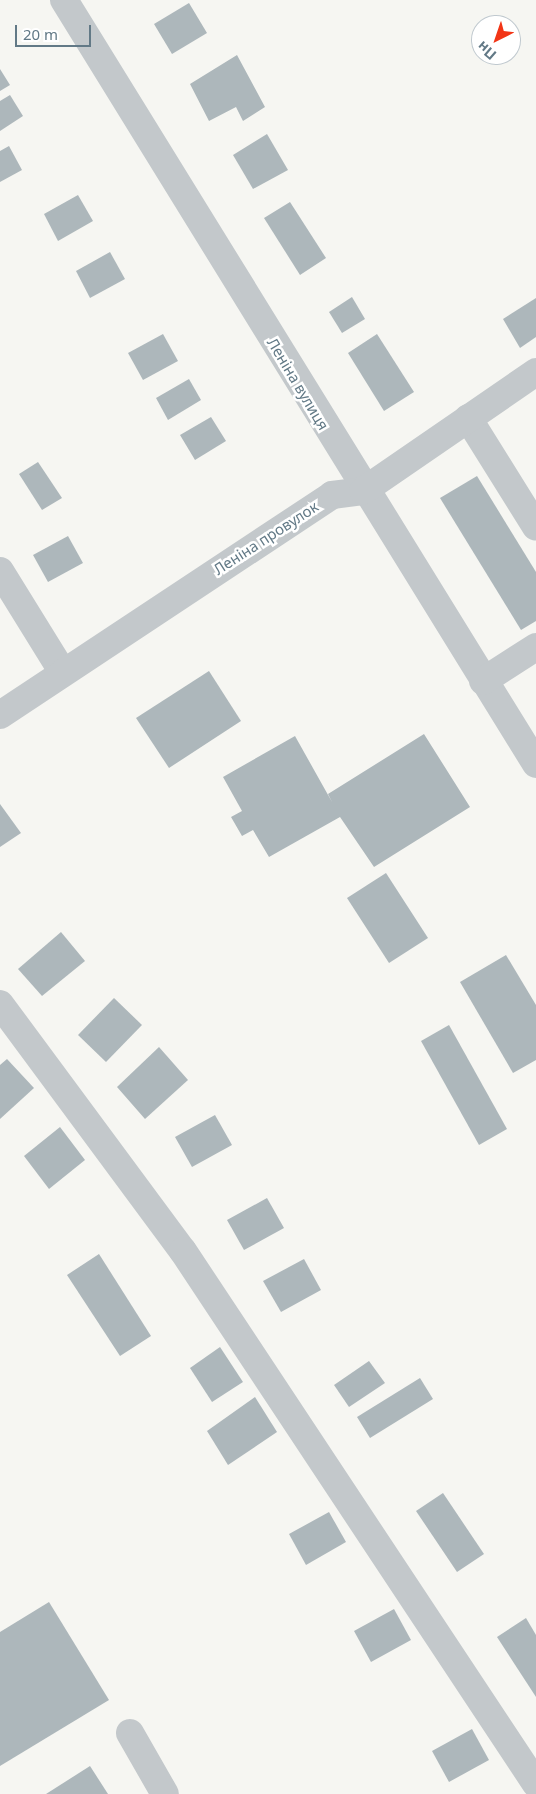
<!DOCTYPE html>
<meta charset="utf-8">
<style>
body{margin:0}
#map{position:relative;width:536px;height:1794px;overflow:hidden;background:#f6f6f2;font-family:"Noto Sans",sans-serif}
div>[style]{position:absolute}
.building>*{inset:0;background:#adb7bb}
.minor>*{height:28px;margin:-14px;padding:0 14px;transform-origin:14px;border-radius:14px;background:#c3c8cb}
span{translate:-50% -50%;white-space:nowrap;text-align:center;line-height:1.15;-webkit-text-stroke:5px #fff;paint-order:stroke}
.street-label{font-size:15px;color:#627986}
.north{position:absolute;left:471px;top:15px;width:50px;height:50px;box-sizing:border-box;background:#fff;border:1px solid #c0c9cf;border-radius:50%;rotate:221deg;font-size:14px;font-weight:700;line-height:20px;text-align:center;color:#627986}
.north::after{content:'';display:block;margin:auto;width:18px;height:22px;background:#f23516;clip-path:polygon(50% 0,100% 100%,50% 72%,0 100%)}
.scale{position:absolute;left:15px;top:25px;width:76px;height:22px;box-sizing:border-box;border:2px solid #627986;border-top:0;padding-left:6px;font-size:15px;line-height:18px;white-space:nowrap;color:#627986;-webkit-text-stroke:4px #fff;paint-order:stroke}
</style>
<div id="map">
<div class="building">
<i style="clip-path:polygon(189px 3px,207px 33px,172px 54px,154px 24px)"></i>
<i style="clip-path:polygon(237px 55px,265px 107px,243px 121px,236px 107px,209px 121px,190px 84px)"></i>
<i style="clip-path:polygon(0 69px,10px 85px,0 91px)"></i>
<i style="clip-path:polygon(10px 95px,23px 116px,0 131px,0 101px)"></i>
<i style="clip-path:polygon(267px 134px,288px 170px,253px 189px,233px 155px)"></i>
<i style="clip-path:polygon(9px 146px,22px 170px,0 182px,0 151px)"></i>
<i style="clip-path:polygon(78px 195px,93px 221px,58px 241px,44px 214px)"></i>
<i style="clip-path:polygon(290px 202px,326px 258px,300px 275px,264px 218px)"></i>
<i style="clip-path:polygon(110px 252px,125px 279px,90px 298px,76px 271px)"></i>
<i style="clip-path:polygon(352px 297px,365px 319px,342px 333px,329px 312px)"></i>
<i style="clip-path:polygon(536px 298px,536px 337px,520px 348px,503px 319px)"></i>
<i style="clip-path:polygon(163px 334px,178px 361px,143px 380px,128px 353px)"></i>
<i style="clip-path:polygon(377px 334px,414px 392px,384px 411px,348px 353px)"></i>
<i style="clip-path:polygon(189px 379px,201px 400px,168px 420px,156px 398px)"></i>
<i style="clip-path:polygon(211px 417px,226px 441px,195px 460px,180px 435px)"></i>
<i style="clip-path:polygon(38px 462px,62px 498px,42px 510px,19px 474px)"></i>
<i style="clip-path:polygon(477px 476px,536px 572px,536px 621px,521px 630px,440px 498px)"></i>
<i style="clip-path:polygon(68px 536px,83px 563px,48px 582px,33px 555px)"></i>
<i style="clip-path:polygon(209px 671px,241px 721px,169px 768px,136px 718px)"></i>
<i style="clip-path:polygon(424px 734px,470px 807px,374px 867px,340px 817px,269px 857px,253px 830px,242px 836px,231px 817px,242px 811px,223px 777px,295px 736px,332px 802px,328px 794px)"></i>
<i style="clip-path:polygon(0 804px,21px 833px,0 847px)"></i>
<i style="clip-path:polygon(386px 873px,428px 938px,389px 963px,347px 898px)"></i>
<i style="clip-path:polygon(61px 932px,85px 961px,42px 996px,18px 969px)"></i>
<i style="clip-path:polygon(506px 955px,536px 1005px,536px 1060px,513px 1073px,460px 982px)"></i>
<i style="clip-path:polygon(114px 998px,142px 1025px,106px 1062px,78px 1035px)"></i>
<i style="clip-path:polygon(449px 1025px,507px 1129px,479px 1145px,421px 1041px)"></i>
<i style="clip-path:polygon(159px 1047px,188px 1080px,145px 1119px,117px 1087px)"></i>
<i style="clip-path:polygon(7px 1059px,34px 1088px,0 1119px,0 1065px)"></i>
<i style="clip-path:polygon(215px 1115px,232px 1145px,192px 1167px,175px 1137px)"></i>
<i style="clip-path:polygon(60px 1127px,85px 1160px,49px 1189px,24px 1156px)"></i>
<i style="clip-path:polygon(267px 1198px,284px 1228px,244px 1250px,227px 1220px)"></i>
<i style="clip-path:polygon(99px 1254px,151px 1336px,120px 1356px,67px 1275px)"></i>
<i style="clip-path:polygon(304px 1259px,321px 1290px,281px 1312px,263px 1281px)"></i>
<i style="clip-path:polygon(220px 1347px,243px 1382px,212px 1402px,190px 1368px)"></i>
<i style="clip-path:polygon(369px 1361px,385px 1383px,349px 1407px,334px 1385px)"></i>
<i style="clip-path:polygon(420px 1378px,433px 1399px,370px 1438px,357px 1417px)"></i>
<i style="clip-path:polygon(255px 1397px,277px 1432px,228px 1465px,207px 1431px)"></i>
<i style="clip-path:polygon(443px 1493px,484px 1554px,457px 1572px,416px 1511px)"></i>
<i style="clip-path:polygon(329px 1512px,346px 1542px,306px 1565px,289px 1534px)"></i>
<i style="clip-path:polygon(49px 1602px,109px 1700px,0 1766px,0 1632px)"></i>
<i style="clip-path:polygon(394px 1609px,411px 1640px,371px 1662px,354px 1631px)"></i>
<i style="clip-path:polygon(526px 1618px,536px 1635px,536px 1697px,497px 1637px)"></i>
<i style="clip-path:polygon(472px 1729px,489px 1760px,449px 1782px,432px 1751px)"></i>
<i style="clip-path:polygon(90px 1766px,108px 1794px,46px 1794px)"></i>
</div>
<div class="minor">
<i style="left:64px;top:0;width:898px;rotate:58.29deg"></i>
<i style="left:468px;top:418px;width:128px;rotate:58deg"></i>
<i style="left:0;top:571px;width:118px;rotate:58.2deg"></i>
<i style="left:483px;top:681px;width:63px;rotate:-32.7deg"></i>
<i style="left:0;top:715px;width:398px;rotate:-33.5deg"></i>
<i style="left:332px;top:495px;width:31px;rotate:-7deg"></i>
<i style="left:363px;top:491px;width:210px;rotate:-34.5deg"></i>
<i style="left:0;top:1004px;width:307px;rotate:53.5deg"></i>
<i style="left:183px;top:1251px;width:639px;rotate:56.48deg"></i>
<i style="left:130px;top:1733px;width:70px;rotate:60.2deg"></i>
</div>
<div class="street-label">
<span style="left:298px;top:384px;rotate:59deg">Леніна вулиця</span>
<span style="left:266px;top:538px;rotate:-33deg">Леніна провулок</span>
</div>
<div class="north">Пн</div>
<div class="scale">20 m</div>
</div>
